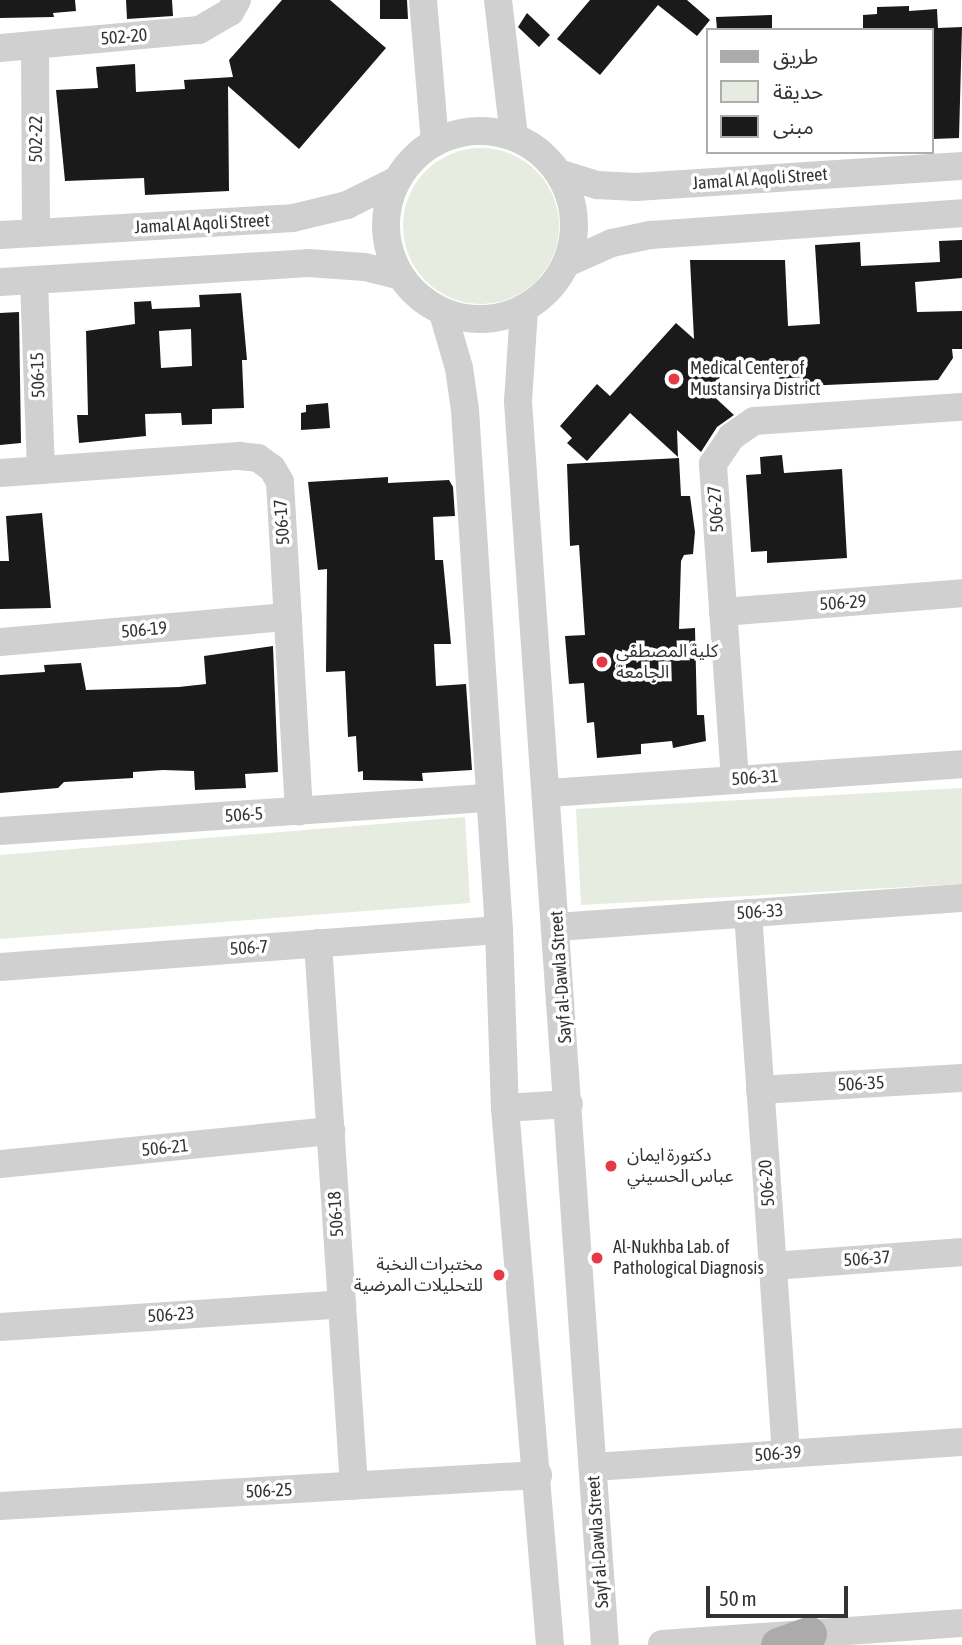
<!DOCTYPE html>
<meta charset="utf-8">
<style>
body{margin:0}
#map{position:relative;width:962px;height:1645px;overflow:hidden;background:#fff;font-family:"Asap Condensed","Noto Sans Arabic",sans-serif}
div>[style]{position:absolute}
.green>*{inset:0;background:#e6ecdf}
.round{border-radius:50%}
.building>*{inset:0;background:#1a1a1a}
.minor>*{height:28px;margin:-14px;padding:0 14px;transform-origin:14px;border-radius:14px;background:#d0d0d0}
.minor>.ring{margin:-14px;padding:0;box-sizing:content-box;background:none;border:28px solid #d0d0d0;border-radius:50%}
.major>*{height:35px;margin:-17.5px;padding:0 17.5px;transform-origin:17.5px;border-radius:17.5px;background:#ababab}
.dots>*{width:19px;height:19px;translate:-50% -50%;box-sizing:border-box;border:4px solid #fff;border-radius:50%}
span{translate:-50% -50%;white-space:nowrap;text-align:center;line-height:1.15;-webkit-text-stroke:7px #fff;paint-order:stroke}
.street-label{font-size:18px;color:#333}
.poi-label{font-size:18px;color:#333}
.left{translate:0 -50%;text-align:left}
.right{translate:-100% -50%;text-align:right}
.legend{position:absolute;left:706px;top:28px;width:228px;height:126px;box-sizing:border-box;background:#fff;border:2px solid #adadad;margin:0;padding:9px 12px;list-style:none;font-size:21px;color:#333}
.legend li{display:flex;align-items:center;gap:14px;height:35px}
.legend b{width:35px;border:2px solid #adadad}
.scale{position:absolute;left:706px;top:1586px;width:142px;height:32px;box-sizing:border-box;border:4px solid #333;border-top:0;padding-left:9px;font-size:21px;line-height:24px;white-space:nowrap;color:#333;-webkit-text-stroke:5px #fff;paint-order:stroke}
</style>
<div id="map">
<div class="green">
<i class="round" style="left:403px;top:148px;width:156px;height:156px"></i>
<i style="clip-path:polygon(962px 788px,962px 884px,581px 905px,576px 809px)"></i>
<i style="clip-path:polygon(465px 817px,470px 903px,0 939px,0 855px)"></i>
</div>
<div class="building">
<i style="clip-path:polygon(0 0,75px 0,76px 11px,53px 13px,54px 17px,0 18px)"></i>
<i style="clip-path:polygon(126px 0,172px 0,173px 16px,127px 19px)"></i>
<i style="clip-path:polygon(282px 0,330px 0,386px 48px,299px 149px,228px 86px,229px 191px,145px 195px,144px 178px,65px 181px,56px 90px,98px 88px,96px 67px,135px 64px,136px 92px,185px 89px,184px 80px,233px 77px,229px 60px)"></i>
<i style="clip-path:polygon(380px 0,407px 0,408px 19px,380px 19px)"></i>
<i style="clip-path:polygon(590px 0,687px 0,710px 20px,697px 36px,658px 5px,600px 75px,557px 39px)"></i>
<i style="clip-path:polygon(909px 6px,909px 11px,937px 9px,938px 28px,962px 27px,959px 138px,932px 139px,932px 30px,863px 30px,863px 15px,877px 14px,877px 7px)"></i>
<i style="clip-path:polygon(527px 13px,550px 35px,539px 47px,518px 27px)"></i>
<i style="clip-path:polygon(772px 15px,772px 30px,717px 30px,716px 17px)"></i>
<i style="clip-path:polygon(962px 240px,962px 278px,915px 282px,917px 312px,962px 311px,962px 349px,952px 349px,953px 358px,938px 380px,804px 386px,803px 377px,779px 379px,779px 371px,722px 375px,708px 391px,734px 415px,717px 427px,701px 452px,677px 430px,678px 457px,630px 413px,587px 461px,567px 443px,572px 438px,560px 426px,597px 384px,610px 396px,676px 323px,694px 339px,690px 260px,785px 260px,788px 326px,820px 324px,815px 245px,860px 242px,861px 266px,940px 262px,939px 241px)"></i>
<i style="clip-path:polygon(evenodd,241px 293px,247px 360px,242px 360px,244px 408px,212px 409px,212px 424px,182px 425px,181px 413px,145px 414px,146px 436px,79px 443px,77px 415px,88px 415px,86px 331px,135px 324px,134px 302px,151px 301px,152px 309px,200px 307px,199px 295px,241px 293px,191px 329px,192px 366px,161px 368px,159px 331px,191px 329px)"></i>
<i style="clip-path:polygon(19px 312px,21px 443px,0 445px,0 313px)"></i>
<i style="clip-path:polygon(328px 403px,330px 428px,301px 430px,301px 413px,306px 412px,306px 405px)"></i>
<i style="clip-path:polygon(782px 455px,784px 473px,842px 469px,847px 558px,767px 563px,767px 551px,751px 552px,746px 475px,761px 474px,760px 457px)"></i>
<i style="clip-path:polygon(679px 458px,681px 496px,690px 496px,695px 532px,693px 554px,684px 555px,681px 561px,679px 629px,695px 628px,697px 715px,704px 715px,706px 741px,673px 748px,672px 741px,641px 744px,641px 754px,597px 758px,594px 722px,587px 723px,584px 683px,569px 684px,565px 636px,585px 635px,579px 545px,570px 546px,567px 464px)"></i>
<i style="clip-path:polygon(388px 477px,388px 483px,449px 480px,453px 487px,455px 516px,433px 517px,435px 560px,443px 560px,451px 644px,434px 644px,436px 686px,466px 684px,472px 770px,422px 773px,423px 781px,363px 780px,363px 771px,358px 772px,356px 736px,348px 737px,345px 671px,326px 672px,327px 569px,318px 570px,308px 482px)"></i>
<i style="clip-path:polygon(42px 513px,51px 608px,0 609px,0 561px,9px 561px,6px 516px)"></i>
<i style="clip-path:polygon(273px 646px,278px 772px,245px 774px,246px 788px,195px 790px,194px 771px,163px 770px,133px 772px,133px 778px,64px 782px,58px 788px,0 793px,0 675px,45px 672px,44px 665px,81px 663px,86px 690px,179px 687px,206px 684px,204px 656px)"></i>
</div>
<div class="minor">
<i style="left:423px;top:0;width:143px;rotate:85.2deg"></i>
<i style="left:498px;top:0;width:137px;rotate:83.3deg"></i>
<i style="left:35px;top:45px;width:188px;rotate:89.7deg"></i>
<i style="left:0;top:48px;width:200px;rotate:-5.2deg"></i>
<i style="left:199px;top:30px;width:36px;rotate:-30deg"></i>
<i style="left:230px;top:12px;width:14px;rotate:-60deg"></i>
<i class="ring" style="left:386px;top:131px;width:160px;height:160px"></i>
<i style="left:561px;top:174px;width:38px;rotate:17deg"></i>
<i style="left:597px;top:185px;width:39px;rotate:3deg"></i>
<i style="left:636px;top:187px;width:327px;rotate:-3.7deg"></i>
<i style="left:0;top:235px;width:293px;rotate:-3.3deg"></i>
<i style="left:293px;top:218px;width:56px;rotate:-13.5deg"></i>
<i style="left:347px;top:205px;width:56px;rotate:-26.6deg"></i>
<i style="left:567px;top:263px;width:49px;rotate:-24deg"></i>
<i style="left:612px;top:243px;width:40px;rotate:-12deg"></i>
<i style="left:651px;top:235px;width:312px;rotate:-4deg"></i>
<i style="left:34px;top:280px;width:190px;rotate:87.9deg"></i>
<i style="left:0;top:282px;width:309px;rotate:-3.5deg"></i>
<i style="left:308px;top:263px;width:57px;rotate:4deg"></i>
<i style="left:365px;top:267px;width:36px;rotate:14deg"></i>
<i style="left:524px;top:309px;width:93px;rotate:93.7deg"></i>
<i style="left:518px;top:402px;width:1246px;rotate:86deg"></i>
<i style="left:443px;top:313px;width:57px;rotate:73.8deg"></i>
<i style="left:459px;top:368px;width:42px;rotate:81.9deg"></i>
<i style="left:465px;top:410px;width:521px;rotate:86.26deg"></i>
<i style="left:499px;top:930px;width:178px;rotate:88.1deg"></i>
<i style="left:505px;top:1108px;width:539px;rotate:85.21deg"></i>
<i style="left:0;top:473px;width:240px;rotate:-4.1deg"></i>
<i style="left:239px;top:456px;width:19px;rotate:6deg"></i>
<i style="left:258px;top:458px;width:17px;rotate:36deg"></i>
<i style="left:272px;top:468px;width:16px;rotate:60deg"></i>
<i style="left:280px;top:482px;width:330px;rotate:86.7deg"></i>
<i style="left:723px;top:612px;width:240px;rotate:-4.5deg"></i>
<i style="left:0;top:642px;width:289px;rotate:-5deg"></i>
<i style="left:735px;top:780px;width:317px;rotate:-94deg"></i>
<i style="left:713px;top:464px;width:32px;rotate:-56deg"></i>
<i style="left:731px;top:437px;width:28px;rotate:-35deg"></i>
<i style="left:754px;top:421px;width:208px;rotate:-3.9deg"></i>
<i style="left:549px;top:793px;width:414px;rotate:-4deg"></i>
<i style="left:0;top:831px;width:490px;rotate:-3.9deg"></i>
<i style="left:748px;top:913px;width:542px;rotate:85.98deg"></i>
<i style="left:557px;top:927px;width:406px;rotate:-4.1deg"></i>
<i style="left:318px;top:943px;width:544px;rotate:86.21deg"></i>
<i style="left:0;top:967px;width:500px;rotate:-4.24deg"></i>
<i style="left:760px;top:1090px;width:202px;rotate:-3.4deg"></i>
<i style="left:505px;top:1108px;width:64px;rotate:-3.6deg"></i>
<i style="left:0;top:1164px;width:333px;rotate:-5.7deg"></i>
<i style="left:773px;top:1266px;width:190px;rotate:-4.2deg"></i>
<i style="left:0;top:1327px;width:343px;rotate:-3.8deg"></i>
<i style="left:594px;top:1467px;width:369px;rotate:-3.9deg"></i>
<i style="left:0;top:1506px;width:539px;rotate:-3.3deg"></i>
<i style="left:662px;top:1644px;width:301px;rotate:-4deg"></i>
</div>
<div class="major">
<i style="left:778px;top:1645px;width:33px;rotate:-20deg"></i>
</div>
<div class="dots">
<i style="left:674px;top:379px;background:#e63946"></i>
<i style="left:602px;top:662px;background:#e63946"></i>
<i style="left:611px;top:1166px;background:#e63946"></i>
<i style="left:597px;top:1258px;background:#e63946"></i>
<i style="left:499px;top:1275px;background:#e63946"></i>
</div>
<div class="street-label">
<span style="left:124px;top:37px;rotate:-5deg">502-20</span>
<span style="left:36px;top:139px;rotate:-90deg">502-22</span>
<span style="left:760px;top:179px;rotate:-4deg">Jamal Al Aqoli Street</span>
<span style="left:202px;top:224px;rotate:-3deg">Jamal Al Aqoli Street</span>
<span style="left:38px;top:375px;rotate:-92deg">506-15</span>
<span style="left:716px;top:509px;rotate:-94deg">506-27</span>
<span style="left:282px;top:522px;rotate:-94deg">506-17</span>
<span style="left:843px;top:603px;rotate:-4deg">506-29</span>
<span style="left:144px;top:630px;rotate:-5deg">506-19</span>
<span style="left:755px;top:778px;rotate:-4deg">506-31</span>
<span style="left:244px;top:815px;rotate:-4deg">506-5</span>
<span style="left:760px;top:912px;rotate:-4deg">506-33</span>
<span style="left:249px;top:948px;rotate:-4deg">506-7</span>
<span style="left:561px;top:977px;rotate:-94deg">Sayf al-Dawla Street</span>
<span style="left:861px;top:1084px;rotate:-3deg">506-35</span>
<span style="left:165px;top:1148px;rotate:-6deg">506-21</span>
<span style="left:767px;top:1183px;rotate:-94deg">506-20</span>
<span style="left:336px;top:1214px;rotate:-94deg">506-18</span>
<span style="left:867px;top:1259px;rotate:-4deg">506-37</span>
<span style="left:171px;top:1315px;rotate:-4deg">506-23</span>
<span style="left:778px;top:1454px;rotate:-4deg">506-39</span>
<span style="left:269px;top:1491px;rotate:-3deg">506-25</span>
<span style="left:598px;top:1542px;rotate:-94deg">Sayf al-Dawla Street</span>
</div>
<div class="poi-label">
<span class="left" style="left:690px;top:379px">Medical Center of<br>Mustansirya District</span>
<span class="left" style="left:616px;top:662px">كلية المصطفى<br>الجامعة</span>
<span class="left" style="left:627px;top:1166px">دكتورة ايمان<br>عباس الحسيني</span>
<span class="left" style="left:613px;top:1258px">Al-Nukhba Lab. of<br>Pathological Diagnosis</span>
<span class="right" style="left:483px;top:1275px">مختبرات النخبة<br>للتحليلات المرضية</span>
</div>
<ul class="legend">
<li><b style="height:9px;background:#ababab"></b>طريق</li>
<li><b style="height:19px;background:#e6ecdf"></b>حديقة</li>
<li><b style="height:19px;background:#1a1a1a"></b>مبنى</li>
</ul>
<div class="scale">50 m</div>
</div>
